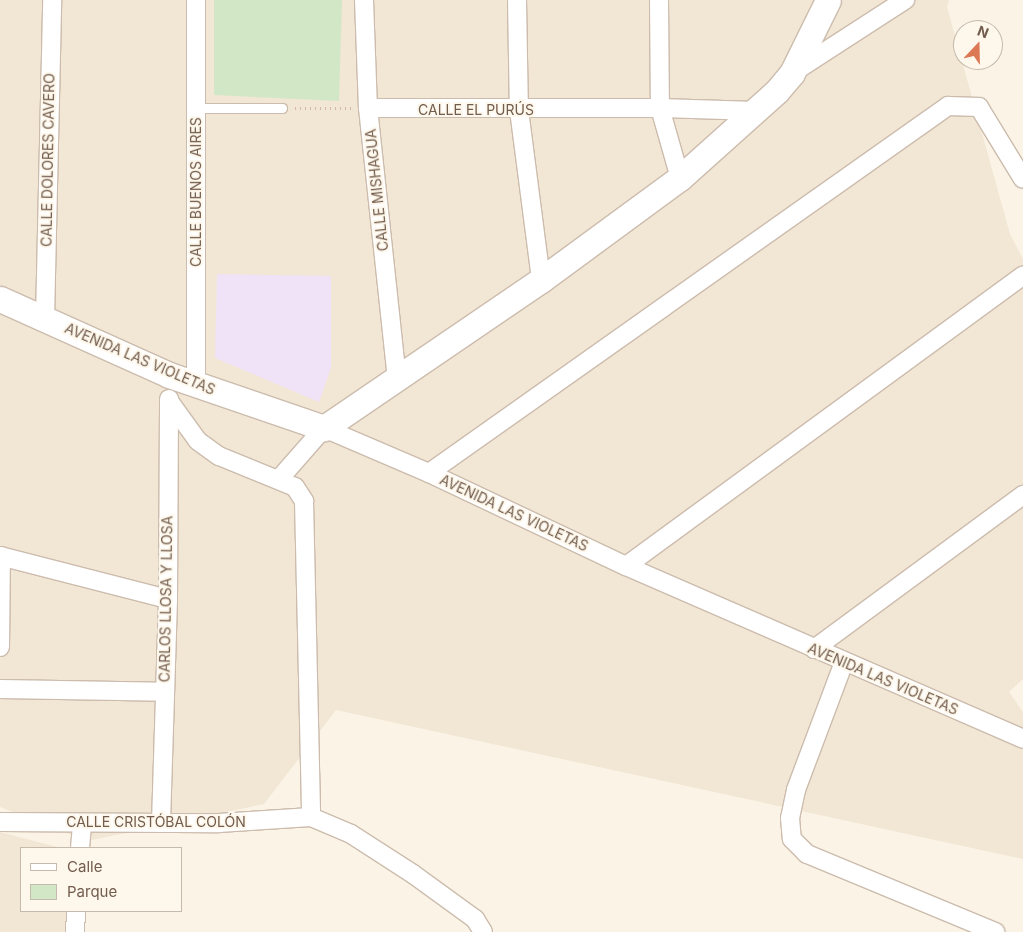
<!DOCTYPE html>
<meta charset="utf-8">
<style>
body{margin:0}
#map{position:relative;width:1023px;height:932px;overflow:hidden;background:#fbf4e6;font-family:Inter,sans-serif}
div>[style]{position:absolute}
.residential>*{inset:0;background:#f2e6d5}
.education>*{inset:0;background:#f1e3f7}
.green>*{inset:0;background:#d2e7c6}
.path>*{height:3px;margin-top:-1.5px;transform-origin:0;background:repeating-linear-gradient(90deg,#d3b8a3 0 1px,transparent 0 5px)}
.roads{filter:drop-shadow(1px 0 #ccbcad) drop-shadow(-1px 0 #ccbcad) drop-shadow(0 1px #ccbcad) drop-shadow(0 -1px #ccbcad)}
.lane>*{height:9px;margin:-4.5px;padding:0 4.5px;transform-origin:4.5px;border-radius:4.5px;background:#fff}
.street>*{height:18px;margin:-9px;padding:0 9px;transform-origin:9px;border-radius:9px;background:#fff}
.secondary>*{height:25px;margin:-12.5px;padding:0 12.5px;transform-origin:12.5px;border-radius:12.5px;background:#fff}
span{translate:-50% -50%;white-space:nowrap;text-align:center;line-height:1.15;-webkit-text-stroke:4px #fef8ec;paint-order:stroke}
.street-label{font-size:14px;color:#725c4d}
.legend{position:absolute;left:20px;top:847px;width:162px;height:65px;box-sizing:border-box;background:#fef8ec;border:1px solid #c6baac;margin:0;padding:6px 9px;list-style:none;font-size:15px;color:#725c4d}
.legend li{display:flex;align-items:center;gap:10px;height:25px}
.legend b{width:25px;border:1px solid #c6baac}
.north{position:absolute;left:953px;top:20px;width:50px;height:50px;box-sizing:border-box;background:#fef8ec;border:1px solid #c6baac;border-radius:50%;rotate:21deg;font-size:14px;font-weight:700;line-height:20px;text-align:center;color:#725c4d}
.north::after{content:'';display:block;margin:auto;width:18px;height:22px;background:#dc7854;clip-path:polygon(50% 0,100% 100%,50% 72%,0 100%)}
</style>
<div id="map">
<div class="residential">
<i style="clip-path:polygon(0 0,949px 0,947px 7px,1010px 234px,1023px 259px,1023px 679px,1009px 692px,1023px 712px,1023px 859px,336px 710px,264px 804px,87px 841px,0 807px)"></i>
<i style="clip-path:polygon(0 832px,61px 848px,21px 848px,21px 911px,80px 911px,83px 932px,0 932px)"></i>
</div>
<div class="education">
<i style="clip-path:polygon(217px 274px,331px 276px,331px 368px,319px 402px,215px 358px)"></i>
</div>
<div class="green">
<i style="clip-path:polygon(214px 0,342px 0,339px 101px,214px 95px)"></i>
</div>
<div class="path">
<i style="left:295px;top:108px;width:56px"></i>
</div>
<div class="roads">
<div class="lane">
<i style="left:196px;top:108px;width:86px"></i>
</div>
<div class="street">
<i style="left:364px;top:0;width:108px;rotate:87.9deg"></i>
<i style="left:368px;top:108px;width:273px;rotate:83.9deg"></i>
<i style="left:517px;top:0;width:110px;rotate:89deg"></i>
<i style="left:519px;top:110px;width:171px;rotate:82.6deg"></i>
<i style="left:659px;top:0;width:108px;rotate:89.5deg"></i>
<i style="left:660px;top:108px;width:73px;rotate:74.1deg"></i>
<i style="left:792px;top:73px;width:135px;rotate:-32.9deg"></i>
<i style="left:368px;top:108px;width:292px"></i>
<i style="left:660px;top:108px;width:97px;rotate:1.8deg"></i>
<i style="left:45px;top:319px;width:319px;rotate:-88.7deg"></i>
<i style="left:196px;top:384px;width:384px;rotate:-90deg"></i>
<i style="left:169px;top:401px;width:49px;rotate:54.1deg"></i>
<i style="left:198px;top:441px;width:26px;rotate:36deg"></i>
<i style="left:219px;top:456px;width:82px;rotate:22.2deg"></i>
<i style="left:295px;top:487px;width:17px;rotate:57deg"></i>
<i style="left:304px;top:501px;width:316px;rotate:88.7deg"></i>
<i style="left:429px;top:473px;width:636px;rotate:-35.27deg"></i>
<i style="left:948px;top:106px;width:31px;rotate:2deg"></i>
<i style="left:979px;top:107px;width:84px;rotate:58.6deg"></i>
<i style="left:280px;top:478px;width:67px;rotate:-48.7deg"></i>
<i style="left:324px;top:428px;width:114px;rotate:23.2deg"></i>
<i style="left:429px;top:473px;width:218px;rotate:25.3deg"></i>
<i style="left:626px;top:566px;width:433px;rotate:23.5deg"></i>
<i style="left:0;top:556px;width:173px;rotate:14.4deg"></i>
<i style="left:626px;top:566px;width:492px;rotate:-36.2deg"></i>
<i style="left:0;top:647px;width:91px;rotate:-89.4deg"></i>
<i style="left:814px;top:649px;width:260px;rotate:-36.4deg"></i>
<i style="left:844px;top:662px;width:137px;rotate:110.6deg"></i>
<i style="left:796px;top:790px;width:29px;rotate:102deg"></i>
<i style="left:790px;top:818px;width:21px;rotate:85deg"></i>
<i style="left:792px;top:839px;width:21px;rotate:45deg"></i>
<i style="left:807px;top:854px;width:204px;rotate:22.5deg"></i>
<i style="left:0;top:689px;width:164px;rotate:1deg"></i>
<i style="left:0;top:822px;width:219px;rotate:0.3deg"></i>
<i style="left:219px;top:823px;width:92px;rotate:-3.7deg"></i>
<i style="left:311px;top:817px;width:43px;rotate:23deg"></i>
<i style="left:351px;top:834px;width:74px;rotate:32.8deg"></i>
<i style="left:413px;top:874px;width:77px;rotate:36deg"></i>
<i style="left:475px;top:919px;width:15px;rotate:58deg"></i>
<i style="left:161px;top:823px;width:224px;rotate:-88.2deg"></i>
<i style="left:168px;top:599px;width:200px;rotate:-89.7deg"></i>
<i style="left:80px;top:848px;width:25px;rotate:-85deg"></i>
<i style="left:75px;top:932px;width:21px;rotate:-87deg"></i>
</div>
<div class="secondary">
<i style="left:0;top:299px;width:185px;rotate:24.2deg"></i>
<i style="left:169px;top:375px;width:164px;rotate:18.9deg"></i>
<i style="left:324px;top:428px;width:263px;rotate:-34.3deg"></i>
<i style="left:541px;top:280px;width:172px;rotate:-36.3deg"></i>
<i style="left:680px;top:178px;width:130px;rotate:-41.9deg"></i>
<i style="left:777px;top:91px;width:23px;rotate:-50deg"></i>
<i style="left:792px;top:73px;width:81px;rotate:-63.7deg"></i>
</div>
</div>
<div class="street-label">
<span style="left:476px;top:110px">CALLE EL PURÚS</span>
<span style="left:48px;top:160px;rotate:-89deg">CALLE DOLORES CAVERO</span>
<span style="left:377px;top:190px;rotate:-96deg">CALLE MISHAGUA</span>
<span style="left:196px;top:192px;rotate:-90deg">CALLE BUENOS AIRES</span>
<span style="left:140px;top:359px;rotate:23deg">AVENIDA LAS VIOLETAS</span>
<span style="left:514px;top:513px;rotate:25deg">AVENIDA LAS VIOLETAS</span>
<span style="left:166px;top:599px;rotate:-89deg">CARLOS LLOSA Y LLOSA</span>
<span style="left:883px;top:679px;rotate:23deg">AVENIDA LAS VIOLETAS</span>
<span style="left:156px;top:822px">CALLE CRISTÓBAL COLÓN</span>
</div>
<ul class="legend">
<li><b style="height:6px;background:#fff"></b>Calle</li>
<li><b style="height:14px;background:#d2e7c6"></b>Parque</li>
</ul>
<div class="north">N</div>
</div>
